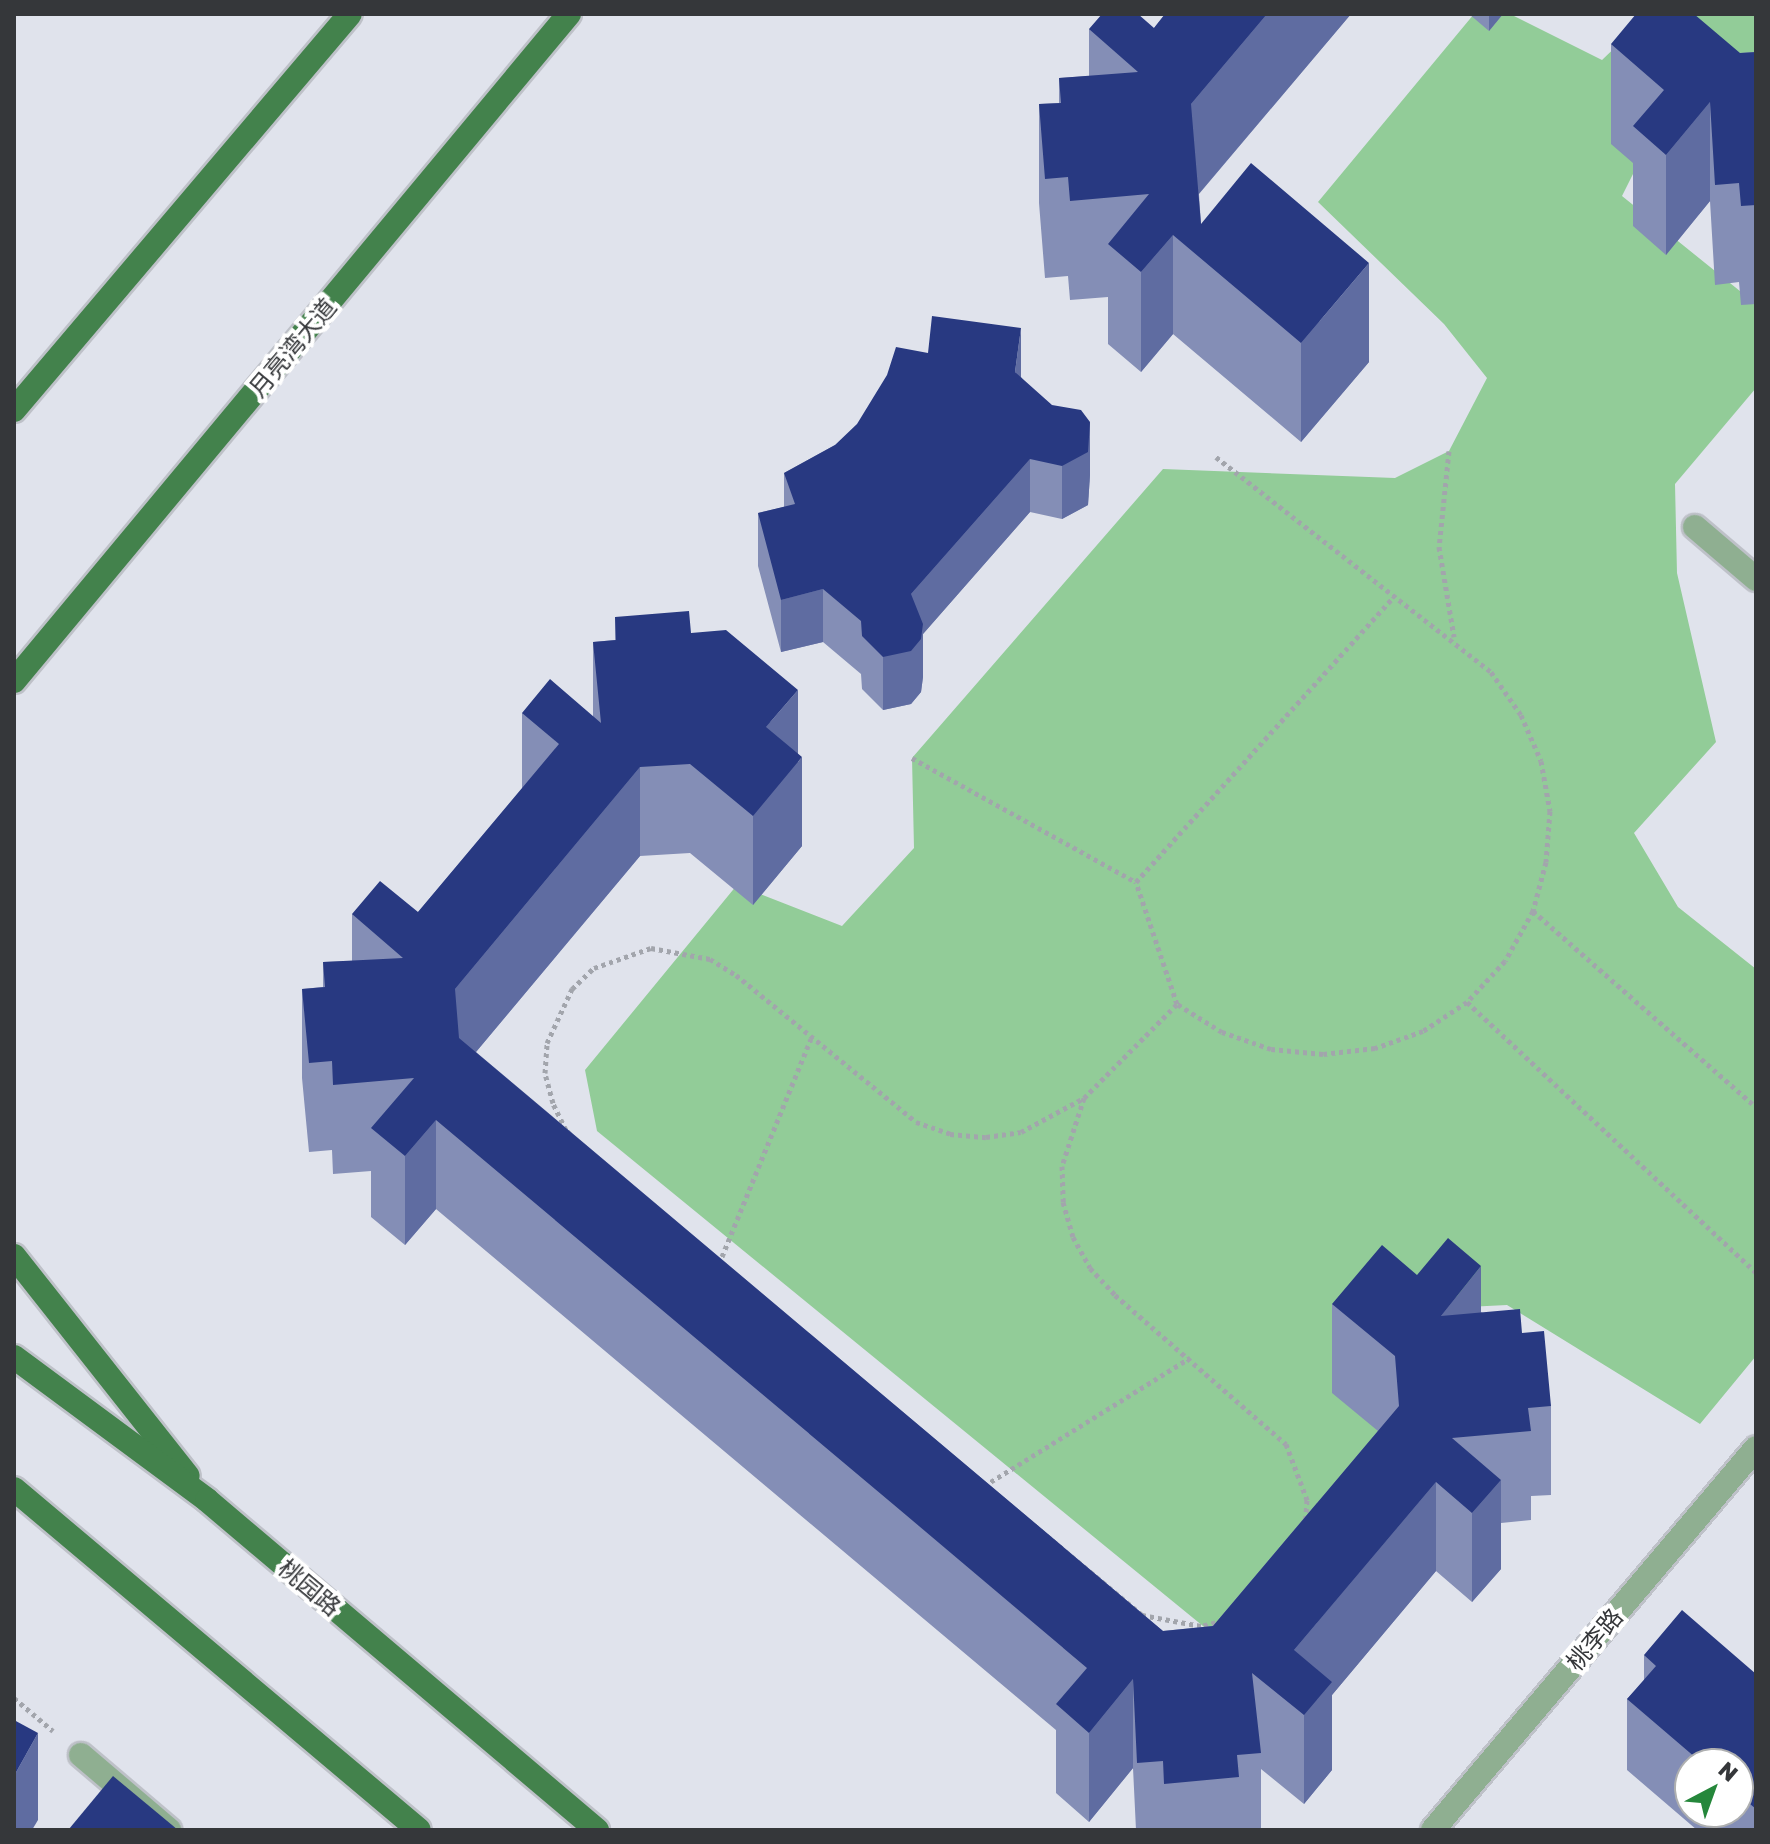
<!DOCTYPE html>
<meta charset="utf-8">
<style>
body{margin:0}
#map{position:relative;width:1770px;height:1844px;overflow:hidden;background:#e0e3ec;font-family:"Golos Text","Noto Sans SC",sans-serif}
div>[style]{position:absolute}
.green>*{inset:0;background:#92cc98}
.path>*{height:5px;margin-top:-2.5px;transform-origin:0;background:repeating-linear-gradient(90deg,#a2a5ac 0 4px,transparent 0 8px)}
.roads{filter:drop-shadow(2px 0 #bec1c8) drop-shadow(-2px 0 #bec1c8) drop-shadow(0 2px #bec1c8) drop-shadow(0 -2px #bec1c8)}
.minor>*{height:24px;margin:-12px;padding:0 12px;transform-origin:12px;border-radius:12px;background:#8faf91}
.major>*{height:24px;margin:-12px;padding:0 12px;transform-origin:12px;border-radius:12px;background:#43824c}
.wall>*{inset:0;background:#848eb6}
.shaded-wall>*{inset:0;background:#5f6ca1}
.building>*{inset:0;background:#283981}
span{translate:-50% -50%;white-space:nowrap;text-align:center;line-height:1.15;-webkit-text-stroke:8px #fff;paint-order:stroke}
.street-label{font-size:24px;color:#35373a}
.frame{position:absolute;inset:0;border:16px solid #35373a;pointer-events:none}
.north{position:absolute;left:1674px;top:1748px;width:80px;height:80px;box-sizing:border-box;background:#fff;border:2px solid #aeafb0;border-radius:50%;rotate:41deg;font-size:22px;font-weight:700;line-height:32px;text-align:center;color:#35373a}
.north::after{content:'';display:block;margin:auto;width:28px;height:36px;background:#25873b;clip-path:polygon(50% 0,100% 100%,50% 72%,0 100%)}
</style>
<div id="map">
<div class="green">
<i style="clip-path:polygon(1474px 14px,1510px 14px,1602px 60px,1650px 14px,1756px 14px,1756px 59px,1691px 58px,1622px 196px,1756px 304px,1756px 388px,1675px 484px,1677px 573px,1716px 742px,1634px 833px,1678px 907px,1756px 969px,1756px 1356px,1700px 1424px,1507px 1305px,1427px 1309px,1447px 1482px,1258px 1671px,597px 1131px,585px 1070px,737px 885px,842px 926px,914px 848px,912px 758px,1163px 469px,1395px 478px,1449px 451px,1487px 378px,1444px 324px,1318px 202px)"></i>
</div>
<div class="path">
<i style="left:1449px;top:451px;width:97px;rotate:95.9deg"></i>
<i style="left:1439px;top:547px;width:91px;rotate:80.5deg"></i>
<i style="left:1216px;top:457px;width:349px;rotate:38deg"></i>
<i style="left:1491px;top:672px;width:52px;rotate:55.1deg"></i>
<i style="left:1521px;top:715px;width:50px;rotate:66.5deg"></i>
<i style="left:1541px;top:761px;width:51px;rotate:79.8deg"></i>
<i style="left:1550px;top:811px;width:51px;rotate:94.5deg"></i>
<i style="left:1546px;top:862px;width:51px;rotate:104.9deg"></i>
<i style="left:1533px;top:911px;width:57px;rotate:119.2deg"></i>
<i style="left:1505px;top:961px;width:56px;rotate:132.8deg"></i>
<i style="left:1467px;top:1002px;width:53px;rotate:146.6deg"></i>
<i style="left:1423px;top:1031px;width:51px;rotate:160.5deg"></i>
<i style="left:1375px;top:1048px;width:52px;rotate:173.4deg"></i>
<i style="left:1323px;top:1054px;width:52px;rotate:-174.5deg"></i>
<i style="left:1271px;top:1049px;width:52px;rotate:-160.9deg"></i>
<i style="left:1222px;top:1032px;width:53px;rotate:-148.1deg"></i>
<i style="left:1177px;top:1004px;width:129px;rotate:-108.6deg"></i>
<i style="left:1136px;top:882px;width:382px;rotate:-47.9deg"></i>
<i style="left:912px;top:758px;width:256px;rotate:29deg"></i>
<i style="left:1533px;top:911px;width:297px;rotate:41.3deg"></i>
<i style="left:651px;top:948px;width:60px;rotate:10.6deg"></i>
<i style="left:710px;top:959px;width:31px;rotate:32deg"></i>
<i style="left:736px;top:975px;width:232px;rotate:39.2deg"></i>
<i style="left:916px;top:1122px;width:36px;rotate:19deg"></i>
<i style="left:950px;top:1134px;width:36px;rotate:5deg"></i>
<i style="left:986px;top:1137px;width:35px;rotate:-8deg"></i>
<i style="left:1021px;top:1132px;width:72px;rotate:-28.4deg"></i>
<i style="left:1084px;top:1098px;width:71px;rotate:107.9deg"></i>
<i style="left:1062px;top:1166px;width:36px;rotate:88deg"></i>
<i style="left:1063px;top:1202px;width:36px;rotate:74deg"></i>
<i style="left:1073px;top:1237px;width:35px;rotate:61deg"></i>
<i style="left:1090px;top:1268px;width:37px;rotate:47deg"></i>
<i style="left:1115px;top:1295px;width:227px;rotate:41.1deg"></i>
<i style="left:1286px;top:1444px;width:60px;rotate:69.4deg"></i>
<i style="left:1307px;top:1500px;width:31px;rotate:94deg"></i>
<i style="left:1305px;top:1531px;width:59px;rotate:114deg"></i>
<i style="left:1281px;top:1585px;width:60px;rotate:145.8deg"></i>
<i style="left:1231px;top:1619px;width:31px;rotate:167deg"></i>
<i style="left:1201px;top:1626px;width:60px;rotate:-169.4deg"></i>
<i style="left:1142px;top:1615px;width:724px;rotate:-140.21deg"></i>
<i style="left:586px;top:1152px;width:30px;rotate:-132deg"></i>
<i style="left:566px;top:1130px;width:30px;rotate:-116deg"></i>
<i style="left:553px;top:1103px;width:31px;rotate:-105deg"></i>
<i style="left:545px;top:1073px;width:30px;rotate:-86deg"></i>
<i style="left:547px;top:1043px;width:60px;rotate:-65.2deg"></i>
<i style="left:572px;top:989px;width:30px;rotate:-44deg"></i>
<i style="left:594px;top:968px;width:60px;rotate:-19.3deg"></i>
<i style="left:1467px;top:1002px;width:396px;rotate:43.1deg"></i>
<i style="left:1084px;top:1098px;width:132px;rotate:-45.3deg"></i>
<i style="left:719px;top:1264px;width:243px;rotate:-67.8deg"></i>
<i style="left:984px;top:1486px;width:243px;rotate:-31.9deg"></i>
<i style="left:14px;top:1698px;width:51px;rotate:40.2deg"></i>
</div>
<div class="roads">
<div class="minor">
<i style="left:1695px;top:527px;width:80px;rotate:40.4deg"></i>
<i style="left:81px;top:1755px;width:116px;rotate:40.4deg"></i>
<i style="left:1433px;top:1830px;width:500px;rotate:-49.78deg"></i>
</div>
<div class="major">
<i style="left:14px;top:410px;width:519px;rotate:-49.69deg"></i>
<i style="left:14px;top:681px;width:868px;rotate:-50.24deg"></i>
<i style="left:14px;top:1256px;width:280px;rotate:51.7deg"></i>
<i style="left:14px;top:1357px;width:240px;rotate:36.5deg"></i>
<i style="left:207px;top:1500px;width:511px;rotate:40.24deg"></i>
<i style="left:14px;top:1489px;width:529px;rotate:40.1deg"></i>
</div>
</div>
<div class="wall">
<i style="clip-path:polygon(1165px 14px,1351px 14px,1199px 194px,1201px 224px,1369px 362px,1301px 442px,1173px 334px,1141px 372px,1108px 344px,1108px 297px,1070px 300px,1068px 276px,1045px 278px,1039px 203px,1039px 104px,1059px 103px,1059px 78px,1089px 76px,1089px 29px,1154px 28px)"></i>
<i style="clip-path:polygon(1469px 14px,1503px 14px,1489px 31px)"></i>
<i style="clip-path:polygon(1611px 44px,1740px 53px,1756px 52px,1756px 304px,1741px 305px,1739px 282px,1715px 285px,1710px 201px,1666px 255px,1633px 226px,1633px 163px,1611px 144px)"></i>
<i style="clip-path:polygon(1021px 377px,1090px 475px,1088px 505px,1062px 519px,1030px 512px,923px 634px,923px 677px,921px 692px,911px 704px,883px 710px,862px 689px,861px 674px,823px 642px,781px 652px,758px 566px,758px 513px,784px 507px,784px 473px,835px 445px)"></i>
<i style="clip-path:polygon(615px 617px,691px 633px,798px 753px,802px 846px,753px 905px,690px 853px,640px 856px,476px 1052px,1163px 1631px,1213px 1626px,1378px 1431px,1332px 1393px,1332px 1304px,1417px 1275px,1481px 1312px,1522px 1333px,1551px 1406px,1551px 1495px,1531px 1496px,1531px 1520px,1501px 1523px,1501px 1569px,1472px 1602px,1436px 1571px,1332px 1695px,1332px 1770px,1304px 1804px,1261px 1769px,1261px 1830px,1136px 1830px,1133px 1768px,1089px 1822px,1056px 1793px,1056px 1730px,436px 1209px,405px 1245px,371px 1217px,371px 1171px,333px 1174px,332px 1150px,309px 1152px,302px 1078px,302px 989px,323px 987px,323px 962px,352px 961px,352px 914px,418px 912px,522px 789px,522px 713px,593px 716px,593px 642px,615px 640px)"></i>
<i style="clip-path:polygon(evenodd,1644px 1655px,1756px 1674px,1756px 1830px,1697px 1830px,1627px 1770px,1627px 1699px,1644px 1681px,1644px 1655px,1690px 1764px,1738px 1764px,1738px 1812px,1690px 1812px,1690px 1764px)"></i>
</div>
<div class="shaded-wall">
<i style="clip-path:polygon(1267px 14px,1351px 14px,1191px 203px,1191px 104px)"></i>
<i style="clip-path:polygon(1489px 14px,1503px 14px,1489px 31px)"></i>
<i style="clip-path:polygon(1710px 102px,1710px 201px,1666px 255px,1666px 155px)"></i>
<i style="clip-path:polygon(1173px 235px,1173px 334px,1141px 372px,1141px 272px)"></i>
<i style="clip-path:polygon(1369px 263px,1369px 362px,1301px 442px,1301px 343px)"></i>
<i style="clip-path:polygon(1021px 328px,1021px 381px,1015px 372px)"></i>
<i style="clip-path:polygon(1090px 422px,1090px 475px,1088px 505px,1062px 519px,1062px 466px)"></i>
<i style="clip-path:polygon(1030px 459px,1030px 512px,923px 634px,923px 677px,921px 692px,911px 704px,883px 710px,883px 657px,911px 594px)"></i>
<i style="clip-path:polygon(823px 589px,823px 642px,781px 652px,781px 600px)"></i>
<i style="clip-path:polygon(798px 690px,798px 762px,802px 757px,802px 846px,753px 905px,753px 816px,766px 727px)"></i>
<i style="clip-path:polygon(640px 767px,640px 856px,455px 1077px,455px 989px)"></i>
<i style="clip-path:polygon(436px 1120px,436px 1209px,405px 1245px,405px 1156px)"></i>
<i style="clip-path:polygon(1481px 1266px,1481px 1355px,1441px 1316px)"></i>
<i style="clip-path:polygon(1501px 1480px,1501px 1569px,1472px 1602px,1472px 1513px)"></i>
<i style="clip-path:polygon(1436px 1482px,1436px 1571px,1332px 1695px,1332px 1770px,1304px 1804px,1304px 1715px,1294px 1650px)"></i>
<i style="clip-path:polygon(1133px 1679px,1133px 1768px,1089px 1822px,1089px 1733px)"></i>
<i style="clip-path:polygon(38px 1733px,38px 1820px,32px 1830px,14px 1830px,14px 1776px)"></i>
</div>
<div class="building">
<i style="clip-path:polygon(1102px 14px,1138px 14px,1154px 28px,1165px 14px,1267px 14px,1191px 104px,1201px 224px,1251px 163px,1369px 263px,1301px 343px,1173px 235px,1141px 272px,1108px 244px,1149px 194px,1070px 201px,1068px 177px,1045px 179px,1039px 104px,1061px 103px,1059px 78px,1138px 72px,1089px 29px)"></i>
<i style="clip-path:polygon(1636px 14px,1694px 14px,1740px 53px,1756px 52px,1756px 205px,1741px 206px,1739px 183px,1715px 185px,1710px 102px,1666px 155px,1633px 126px,1664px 90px,1611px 44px)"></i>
<i style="clip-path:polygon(932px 316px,1021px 328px,1015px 372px,1052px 405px,1081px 410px,1090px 422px,1088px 452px,1062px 466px,1030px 459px,911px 594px,923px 624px,921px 639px,911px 651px,883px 657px,862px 636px,861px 621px,823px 589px,781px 600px,758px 513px,795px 504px,784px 473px,835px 445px,857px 424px,887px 375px,896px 347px,928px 353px)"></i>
<i style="clip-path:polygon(689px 611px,691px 633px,726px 630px,798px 690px,766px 727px,802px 757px,753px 816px,690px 764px,640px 767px,455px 989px,459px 1038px,1163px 1631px,1213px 1626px,1399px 1406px,1395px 1356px,1332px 1304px,1382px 1245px,1417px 1275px,1448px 1238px,1481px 1266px,1441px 1316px,1520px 1309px,1522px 1333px,1544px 1331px,1551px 1406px,1528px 1408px,1531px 1431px,1452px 1438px,1501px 1480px,1472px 1513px,1436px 1482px,1294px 1650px,1332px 1682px,1304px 1715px,1252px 1673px,1261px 1753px,1237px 1755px,1239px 1777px,1164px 1784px,1163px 1761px,1137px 1763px,1133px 1679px,1089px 1733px,1056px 1704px,1087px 1668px,900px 1510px,436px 1120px,405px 1156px,371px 1128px,414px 1078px,333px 1085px,332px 1061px,309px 1063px,302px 989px,325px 987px,323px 962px,403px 958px,352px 914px,380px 881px,418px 912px,559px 744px,522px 713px,550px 679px,601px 723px,593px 642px,616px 640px,615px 617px)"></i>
<i style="clip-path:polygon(1682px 1610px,1756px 1674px,1756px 1809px,1738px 1794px,1738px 1764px,1703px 1764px,1627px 1699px,1656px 1666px,1644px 1655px)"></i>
<i style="clip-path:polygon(14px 1720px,38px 1733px,14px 1776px)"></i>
<i style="clip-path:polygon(113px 1776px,178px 1830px,71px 1830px,69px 1829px)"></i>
</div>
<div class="street-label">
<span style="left:292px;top:347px;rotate:-50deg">月亮湾大道</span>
<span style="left:310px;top:1587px;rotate:40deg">桃园路</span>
<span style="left:1594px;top:1639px;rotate:-50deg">桃李路</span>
</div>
<div class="frame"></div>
<div class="north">N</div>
</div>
